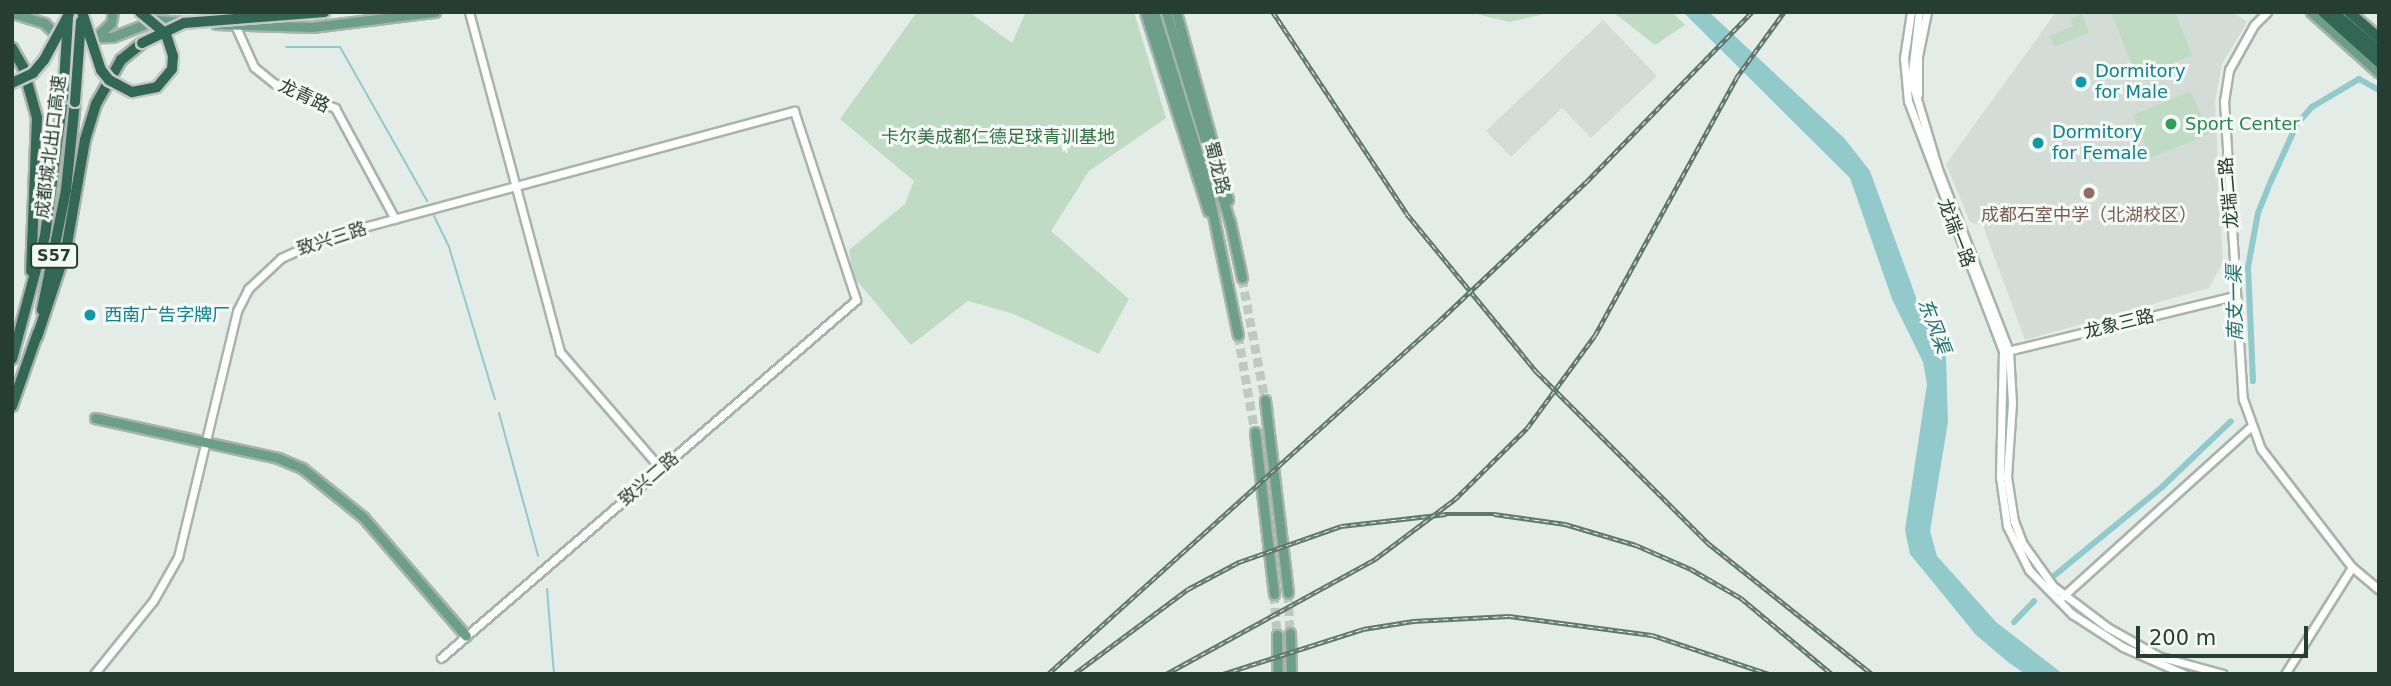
<!DOCTYPE html>
<meta charset="utf-8">
<style>
body{margin:0}
#map{position:relative;width:2391px;height:686px;overflow:hidden;background:#e4ece8;font-family:"DejaVu Sans","Noto Sans SC",sans-serif}
div>[style]{position:absolute}
.built>*{inset:0;background:#d3dcd7}
.green>*{inset:0;background:#c0dbc4}
.water>*{inset:0;background:#92cacc}
.stream>*{height:2px;margin:-1px;padding:0 1px;transform-origin:1px;border-radius:1px;background:#92cacc}
.canal>*{height:6px;margin:-3px;padding:0 3px;transform-origin:3px;border-radius:3px;background:#92cacc}
.major-tunnel>*{height:9px;margin-top:-4.5px;transform-origin:0;background:repeating-linear-gradient(90deg,#bec9c4 0 9px,transparent 0 13.5px)}
.roads{filter:drop-shadow(2px 0 #a7b4ae) drop-shadow(-2px 0 #a7b4ae) drop-shadow(0 2px #a7b4ae) drop-shadow(0 -2px #a7b4ae)}
.minor>*{height:7px;margin:-3.5px;padding:0 3.5px;transform-origin:3.5px;border-radius:3.5px;background:#fff}
.major>*{height:9px;margin:-4.5px;padding:0 4.5px;transform-origin:4.5px;border-radius:4.5px;background:#6d9e8b}
.highway>*{height:10px;margin:-5px;padding:0 5px;transform-origin:5px;border-radius:5px;background:#346656}
.rail>*{height:4.5px;margin-top:-2.25px;transform-origin:0;background:repeating-linear-gradient(90deg,#f5f9f6 0 5px,#60786f 0 10px);box-sizing:border-box;border-block:2px solid #60786f}
.bridges{filter:drop-shadow(2px 0 #c2c9c6) drop-shadow(-2px 0 #c2c9c6) drop-shadow(0 2px #c2c9c6) drop-shadow(0 -2px #c2c9c6)}
.highway-bridge>*{height:10px;margin:-5px;padding:0 5px;transform-origin:5px;border-radius:5px;background:#346656}
.dots>*{width:19px;height:19px;translate:-50% -50%;box-sizing:border-box;border:4px solid #f5f9f6;border-radius:50%}
span{translate:-50% -50%;white-space:nowrap;text-align:center;line-height:1.15;-webkit-text-stroke:6px #f5f9f6;paint-order:stroke}
.shield-label span{padding:2px 5px;background:#f5f9f6;border:2px solid;border-radius:5px;-webkit-text-stroke-width:0}
.shield-label{font-size:16px;color:#253d33;font-weight:700}
.culture-label{font-size:18px;color:#0d838f}
.left{translate:0 -50%;text-align:left}
.street-label{font-size:18px;color:#253d33}
.leisure-label{font-size:18px;color:#27864d}
.park-label{font-size:18px;color:#337043}
.education-label{font-size:18px;color:#785e54}
.water-label{font-size:19px;color:#247073;font-style:italic}
.frame{position:absolute;inset:0;border:14px solid #253d33;pointer-events:none}
.scale{position:absolute;left:2136px;top:626px;width:172px;height:32px;box-sizing:border-box;border:4px solid #253d33;border-top:0;padding-left:9px;font-size:21px;line-height:24px;white-space:nowrap;color:#253d33;-webkit-text-stroke:5px #f5f9f6;paint-order:stroke}
</style>
<div id="map">
<div class="built">
<i style="clip-path:polygon(2056px 12px,2233px 12px,2247px 22px,2222px 64px,2215px 100px,2223px 262px,2209px 288px,2025px 340px,1983px 226px,1970px 222px,1946px 164px)"></i>
<i style="clip-path:polygon(1603px 20px,1657px 76px,1591px 138px,1562px 108px,1511px 157px,1486px 131px)"></i>
</div>
<div class="green">
<i style="clip-path:polygon(917px 12px,969px 12px,1012px 43px,1026px 12px,1134px 12px,1166px 118px,1089px 171px,1051px 231px,1129px 299px,1099px 354px,1014px 314px,968px 301px,911px 345px,853px 276px,849px 250px,905px 204px,914px 181px,840px 119px)"></i>
<i style="clip-path:polygon(1468px 12px,1552px 12px,1510px 22px)"></i>
<i style="clip-path:polygon(1613px 12px,1672px 12px,1685px 25px,1655px 45px)"></i>
<i style="clip-path:polygon(2111px 12px,2175px 12px,2192px 55px,2137px 78px)"></i>
<i style="clip-path:polygon(2082px 14px,2089px 33px,2054px 47px,2049px 36px,2073px 26px,2070px 19px)"></i>
<i style="clip-path:polygon(2191px 91px,2209px 134px,2150px 158px,2133px 115px)"></i>
</div>
<div class="water">
<i style="clip-path:polygon(1683px 12px,1709px 12px,1844px 138px,1870px 171px,1917px 300px,1937px 332px,1946px 358px,1948px 422px,1930px 531px,1937px 556px,1996px 622px,2063px 674px,2025px 674px,2008px 662px,1976px 635px,1910px 554px,1905px 530px,1927px 384px,1923px 362px,1892px 299px,1850px 178px)"></i>
</div>
<div class="stream">
<i style="left:286px;top:47px;width:54px"></i>
<i style="left:340px;top:47px;width:177px;rotate:60.5deg"></i>
<i style="left:434px;top:216px;width:34px;rotate:64deg"></i>
<i style="left:449px;top:247px;width:159px;rotate:73.2deg"></i>
<i style="left:499px;top:413px;width:148px;rotate:74.7deg"></i>
<i style="left:547px;top:589px;width:85px;rotate:85.3deg"></i>
</div>
<div class="canal">
<i style="left:2253px;top:381px;width:114px;rotate:-92.5deg"></i>
<i style="left:2248px;top:267px;width:55px;rotate:-79.5deg"></i>
<i style="left:2258px;top:213px;width:37px;rotate:-68deg"></i>
<i style="left:2272px;top:179px;width:60px;rotate:-65.6deg"></i>
<i style="left:2297px;top:124px;width:23px;rotate:-49deg"></i>
<i style="left:2312px;top:107px;width:55px;rotate:-30.8deg"></i>
<i style="left:2359px;top:79px;width:23px;rotate:29deg"></i>
<i style="left:2055px;top:575px;width:139px;rotate:-39.4deg"></i>
<i style="left:2162px;top:487px;width:95px;rotate:-43.7deg"></i>
<i style="left:2014px;top:622px;width:29px;rotate:-46deg"></i>
</div>
<div class="major-tunnel">
<i style="left:1242px;top:278px;width:124px;rotate:79.3deg"></i>
<i style="left:1238px;top:335px;width:98px;rotate:80.1deg"></i>
<i style="left:1288px;top:593px;width:40px;rotate:87.1deg"></i>
<i style="left:1274px;top:594px;width:41px;rotate:85.8deg"></i>
</div>
<div class="roads">
<div class="minor">
<i style="left:236px;top:12px;width:13px;rotate:94deg"></i>
<i style="left:235px;top:25px;width:46px;rotate:65.7deg"></i>
<i style="left:254px;top:67px;width:26px;rotate:39deg"></i>
<i style="left:274px;top:83px;width:66px;rotate:22.3deg"></i>
<i style="left:335px;top:108px;width:126px;rotate:61.6deg"></i>
<i style="left:469px;top:12px;width:352px;rotate:75deg"></i>
<i style="left:560px;top:352px;width:155px;rotate:49.2deg"></i>
<i style="left:1911px;top:12px;width:47px;rotate:98.7deg"></i>
<i style="left:1904px;top:58px;width:43px;rotate:84.7deg"></i>
<i style="left:1908px;top:101px;width:267px;rotate:69.2deg"></i>
<i style="left:2003px;top:351px;width:126px;rotate:91.4deg"></i>
<i style="left:2000px;top:477px;width:49px;rotate:81.9deg"></i>
<i style="left:2007px;top:526px;width:49px;rotate:63.4deg"></i>
<i style="left:2029px;top:570px;width:62px;rotate:45.7deg"></i>
<i style="left:2072px;top:614px;width:61px;rotate:32.9deg"></i>
<i style="left:2123px;top:647px;width:67px;rotate:23.9deg"></i>
<i style="left:2267px;top:12px;width:18px;rotate:135deg"></i>
<i style="left:2254px;top:25px;width:51px;rotate:119.1deg"></i>
<i style="left:2229px;top:70px;width:31px;rotate:99deg"></i>
<i style="left:2224px;top:101px;width:299px;rotate:86.4deg"></i>
<i style="left:2243px;top:399px;width:53px;rotate:70.2deg"></i>
<i style="left:2261px;top:449px;width:149px;rotate:52.4deg"></i>
<i style="left:2352px;top:567px;width:35px;rotate:40deg"></i>
<i style="left:1911px;top:79px;width:94px;rotate:73.3deg"></i>
<i style="left:1938px;top:169px;width:195px;rotate:68.7deg"></i>
<i style="left:2009px;top:351px;width:52px;rotate:86.7deg"></i>
<i style="left:2012px;top:403px;width:74px;rotate:93.9deg"></i>
<i style="left:2007px;top:477px;width:45px;rotate:81deg"></i>
<i style="left:2014px;top:521px;width:25px;rotate:69deg"></i>
<i style="left:2023px;top:544px;width:52px;rotate:54.5deg"></i>
<i style="left:2053px;top:586px;width:68px;rotate:37.2deg"></i>
<i style="left:2107px;top:627px;width:59px;rotate:29.6deg"></i>
<i style="left:2158px;top:656px;width:67px;rotate:15.5deg"></i>
<i style="left:1911px;top:81px;width:69px;rotate:-83.4deg"></i>
<i style="left:1918px;top:94px;width:38px;rotate:-90deg"></i>
<i style="left:1918px;top:56px;width:45px;rotate:-78.4deg"></i>
<i style="left:2007px;top:351px;width:234px;rotate:-13.6deg"></i>
<i style="left:2061px;top:598px;width:255px;rotate:-42.1deg"></i>
<i style="left:94px;top:674px;width:94px;rotate:-51.1deg"></i>
<i style="left:153px;top:601px;width:51px;rotate:-60.4deg"></i>
<i style="left:178px;top:557px;width:253px;rotate:-76.5deg"></i>
<i style="left:237px;top:311px;width:25px;rotate:-63deg"></i>
<i style="left:248px;top:289px;width:45px;rotate:-43.2deg"></i>
<i style="left:281px;top:258px;width:51px;rotate:-24.5deg"></i>
<i style="left:327px;top:237px;width:484px;rotate:-15.1deg"></i>
<i style="left:794px;top:111px;width:199px;rotate:71.8deg"></i>
<i style="left:856px;top:300px;width:548px;rotate:139.22deg"></i>
<i style="left:2285px;top:674px;width:126px;rotate:-57.9deg"></i>
</div>
<div class="major">
<i style="left:1145px;top:12px;width:209px;rotate:72.4deg"></i>
<i style="left:1154px;top:12px;width:177px;rotate:72.9deg"></i>
<i style="left:1206px;top:181px;width:157px;rotate:78.3deg"></i>
<i style="left:1166px;top:12px;width:220px;rotate:73.1deg"></i>
<i style="left:1230px;top:222px;width:57px;rotate:77.9deg"></i>
<i style="left:1176px;top:12px;width:195px;rotate:74.5deg"></i>
<i style="left:2311px;top:12px;width:91px;rotate:41.9deg"></i>
<i style="left:12px;top:13px;width:34px;rotate:17deg"></i>
<i style="left:44px;top:23px;width:22px;rotate:43deg"></i>
<i style="left:60px;top:38px;width:52px;rotate:-1.1deg"></i>
<i style="left:112px;top:37px;width:47px;rotate:-21.1deg"></i>
<i style="left:156px;top:20px;width:32px;rotate:4deg"></i>
<i style="left:216px;top:24px;width:96px;rotate:1.8deg"></i>
<i style="left:312px;top:27px;width:124px;rotate:-7deg"></i>
<i style="left:94px;top:39px;width:23px;rotate:-43deg"></i>
<i style="left:111px;top:23px;width:11px;rotate:-80deg"></i>
<i style="left:1265px;top:400px;width:194px;rotate:83.2deg"></i>
<i style="left:95px;top:418px;width:187px;rotate:12.3deg"></i>
<i style="left:278px;top:458px;width:26px;rotate:23deg"></i>
<i style="left:302px;top:468px;width:78px;rotate:38.8deg"></i>
<i style="left:363px;top:517px;width:157px;rotate:49.1deg"></i>
<i style="left:1255px;top:432px;width:163px;rotate:83.3deg"></i>
<i style="left:1290px;top:633px;width:41px;rotate:88.6deg"></i>
<i style="left:1277px;top:635px;width:39px;rotate:89deg"></i>
</div>
<div class="highway">
<i style="left:2323px;top:12px;width:75px;rotate:41.8deg"></i>
<i style="left:2333px;top:12px;width:60px;rotate:40.3deg"></i>
<i style="left:2349px;top:12px;width:40px;rotate:41deg"></i>
<i style="left:12px;top:48px;width:22px;rotate:60deg"></i>
<i style="left:23px;top:67px;width:53px;rotate:74.6deg"></i>
<i style="left:37px;top:118px;width:153px;rotate:92.2deg"></i>
<i style="left:42px;top:310px;width:122px;rotate:-78.7deg"></i>
<i style="left:66px;top:190px;width:88px;rotate:-84.2deg"></i>
<i style="left:37px;top:337px;width:92px;rotate:-71.6deg"></i>
<i style="left:66px;top:250px;width:112px;rotate:-80.2deg"></i>
<i style="left:85px;top:140px;width:38px;rotate:-73deg"></i>
<i style="left:96px;top:104px;width:51px;rotate:-60.4deg"></i>
<i style="left:121px;top:60px;width:27px;rotate:-39deg"></i>
<i style="left:12px;top:359px;width:127px;rotate:-75deg"></i>
<i style="left:45px;top:236px;width:139px;rotate:-82.6deg"></i>
<i style="left:12px;top:406px;width:78px;rotate:-70.6deg"></i>
</div>
</div>
<div class="rail">
<i style="left:1273px;top:12px;width:242px;rotate:56.4deg"></i>
<i style="left:1407px;top:214px;width:205px;rotate:50.6deg"></i>
<i style="left:1537px;top:372px;width:242px;rotate:45deg"></i>
<i style="left:1708px;top:543px;width:210px;rotate:38.6deg"></i>
<i style="left:1048px;top:674px;width:527px;rotate:-42.08deg"></i>
<i style="left:1439px;top:321px;width:202px;rotate:-43.4deg"></i>
<i style="left:1586px;top:182px;width:238px;rotate:-45.7deg"></i>
<i style="left:1074px;top:674px;width:142px;rotate:-36.7deg"></i>
<i style="left:1188px;top:589px;width:58px;rotate:-27.9deg"></i>
<i style="left:1239px;top:562px;width:108px;rotate:-19.4deg"></i>
<i style="left:1341px;top:526px;width:106px;rotate:-6.5deg"></i>
<i style="left:1446px;top:514px;width:48px"></i>
<i style="left:1494px;top:514px;width:72px;rotate:8deg"></i>
<i style="left:1565px;top:524px;width:74px;rotate:16.5deg"></i>
<i style="left:1636px;top:545px;width:60px;rotate:23.6deg"></i>
<i style="left:1691px;top:569px;width:58px;rotate:30.1deg"></i>
<i style="left:1741px;top:598px;width:119px;rotate:39.9deg"></i>
<i style="left:1166px;top:674px;width:239px;rotate:-28.8deg"></i>
<i style="left:1375px;top:559px;width:100px;rotate:-36.9deg"></i>
<i style="left:1455px;top:499px;width:101px;rotate:-44.6deg"></i>
<i style="left:1527px;top:428px;width:115px;rotate:-53.8deg"></i>
<i style="left:1595px;top:335px;width:293px;rotate:-61.2deg"></i>
<i style="left:1736px;top:78px;width:82px;rotate:-54deg"></i>
<i style="left:1223px;top:674px;width:147px;rotate:-17.8deg"></i>
<i style="left:1363px;top:629px;width:51px;rotate:-9.1deg"></i>
<i style="left:1413px;top:621px;width:96px;rotate:-3deg"></i>
<i style="left:1509px;top:616px;width:144px;rotate:7.6deg"></i>
<i style="left:1652px;top:635px;width:123px;rotate:18.4deg"></i>
</div>
<div class="bridges">
<div class="highway-bridge">
<i style="left:82px;top:12px;width:61px;rotate:71.9deg"></i>
<i style="left:101px;top:70px;width:13px;rotate:51deg"></i>
<i style="left:109px;top:80px;width:26px;rotate:28deg"></i>
<i style="left:132px;top:92px;width:25px;rotate:-11deg"></i>
<i style="left:157px;top:87px;width:23px;rotate:-50deg"></i>
<i style="left:172px;top:69px;width:13px;rotate:-86deg"></i>
<i style="left:173px;top:56px;width:23px;rotate:-108deg"></i>
<i style="left:166px;top:34px;width:34px;rotate:-140deg"></i>
<i style="left:142px;top:43px;width:47px;rotate:-25.5deg"></i>
<i style="left:184px;top:23px;width:141px;rotate:-4.5deg"></i>
<i style="left:12px;top:83px;width:23px;rotate:-25deg"></i>
<i style="left:33px;top:73px;width:17px;rotate:-50deg"></i>
<i style="left:44px;top:60px;width:52px;rotate:-61.5deg"></i>
<i style="left:63px;top:98px;width:79px;rotate:-86.4deg"></i>
<i style="left:75px;top:102px;width:81px;rotate:-85.8deg"></i>
</div>
</div>
<div class="dots">
<i style="left:2081px;top:82px;background:#0f9aa8"></i>
<i style="left:2171px;top:124px;background:#2e9e5b"></i>
<i style="left:2038px;top:143px;background:#0f9aa8"></i>
<i style="left:2089px;top:193px;background:#8d6e63"></i>
<i style="left:90px;top:315px;background:#0f9aa8"></i>
</div>
<div class="shield-label">
<span style="left:54px;top:256px">S57</span>
</div>
<div class="culture-label">
<span class="left" style="left:2095px;top:82px">Dormitory<br>for Male</span>
<span class="left" style="left:2052px;top:143px">Dormitory<br>for Female</span>
<span class="left" style="left:104px;top:315px">西南广告字牌厂</span>
</div>
<div class="street-label">
<span style="left:304px;top:96px;rotate:25deg">龙青路</span>
<span style="left:51px;top:147px;rotate:-83deg">成都城北出口高速</span>
<span style="left:1217px;top:168px;rotate:76deg">蜀龙路</span>
<span style="left:2229px;top:193px;rotate:-95deg">龙瑞二路</span>
<span style="left:1956px;top:233px;rotate:69deg">龙瑞一路</span>
<span style="left:332px;top:239px;rotate:-18deg">致兴三路</span>
<span style="left:2119px;top:324px;rotate:-14deg">龙象三路</span>
<span style="left:649px;top:479px;rotate:-41deg">致兴二路</span>
</div>
<div class="leisure-label">
<span class="left" style="left:2185px;top:124px">Sport Center</span>
</div>
<div class="park-label">
<span style="left:998px;top:137px">卡尔美成都仁德足球青训基地</span>
</div>
<div class="education-label">
<span style="left:2089px;top:215px">成都石室中学（北湖校区）</span>
</div>
<div class="water-label">
<span style="left:2235px;top:303px;rotate:-91deg">南支一渠</span>
<span style="left:1934px;top:326px;rotate:69deg">东风渠</span>
</div>
<div class="frame"></div>
<div class="scale">200 m</div>
</div>
